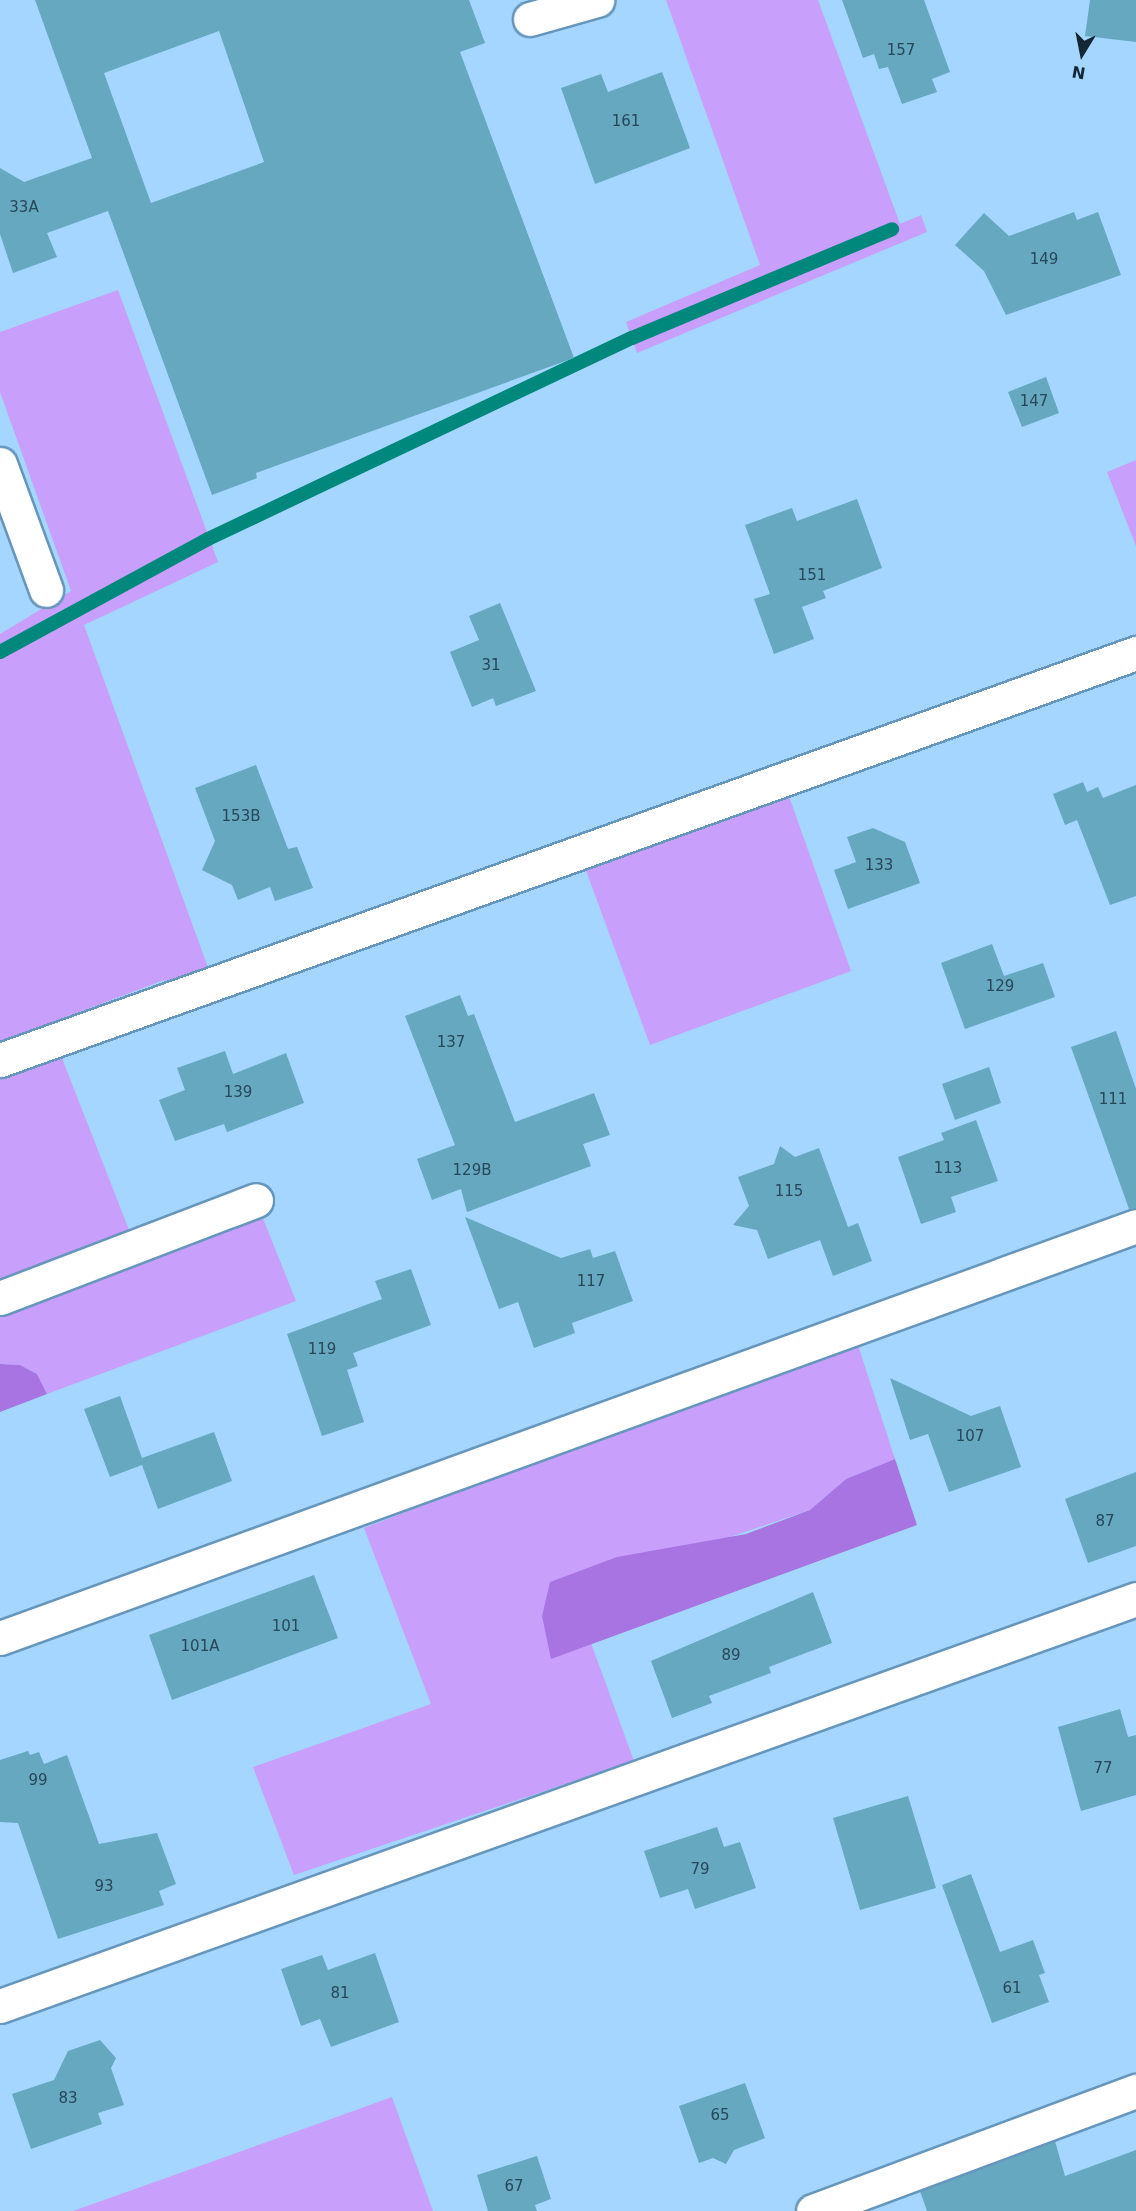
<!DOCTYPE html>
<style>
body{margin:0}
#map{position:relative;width:1136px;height:2211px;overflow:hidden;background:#a4d6ff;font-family:"DejaVu Sans",sans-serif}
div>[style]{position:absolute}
.green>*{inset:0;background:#c99ffc}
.forest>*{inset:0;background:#a874e2}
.stream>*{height:14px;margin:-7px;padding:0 7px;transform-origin:7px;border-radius:7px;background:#01887c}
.building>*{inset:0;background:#65a8c0}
.roads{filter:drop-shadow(2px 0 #6796bc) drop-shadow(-2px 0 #6796bc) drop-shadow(0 2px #6796bc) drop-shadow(0 -2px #6796bc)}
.minor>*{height:33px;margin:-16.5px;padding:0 16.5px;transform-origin:16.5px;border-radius:16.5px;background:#fff}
span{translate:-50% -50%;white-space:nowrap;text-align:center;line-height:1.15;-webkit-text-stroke:5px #a4d6ff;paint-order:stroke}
.number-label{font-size:15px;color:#284759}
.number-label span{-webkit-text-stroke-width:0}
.north{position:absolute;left:1052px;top:24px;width:60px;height:60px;-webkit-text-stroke:4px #a4d6ff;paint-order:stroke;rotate:190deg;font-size:16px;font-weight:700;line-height:24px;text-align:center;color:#142737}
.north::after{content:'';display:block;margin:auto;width:21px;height:27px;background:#142737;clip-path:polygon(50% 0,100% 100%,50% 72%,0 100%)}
</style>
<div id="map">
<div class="green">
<i style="clip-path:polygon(666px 0,818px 0,900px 224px,921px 215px,927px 232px,637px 353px,626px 322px,760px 265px)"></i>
<i style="clip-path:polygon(118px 290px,218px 562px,84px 625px,210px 973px,185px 984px,164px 980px,0 1042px,0 634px,71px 591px,0 392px,0 332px)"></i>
<i style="clip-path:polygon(1136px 460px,1136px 546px,1107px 472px)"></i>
<i style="clip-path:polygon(786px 788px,851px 971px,650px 1045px,584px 865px)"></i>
<i style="clip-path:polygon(60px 1053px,131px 1235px,0 1284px,0 1076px)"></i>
<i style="clip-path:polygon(260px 1211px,296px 1301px,47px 1394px,37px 1374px,20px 1365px,0 1364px,0 1312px)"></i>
<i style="clip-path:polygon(856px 1339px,895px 1459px,846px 1479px,810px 1510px,706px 1545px,551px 1658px,591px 1643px,634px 1761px,294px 1875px,253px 1767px,431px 1704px,364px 1528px)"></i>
<i style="clip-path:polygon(392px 2097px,433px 2211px,73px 2211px,295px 2132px)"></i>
</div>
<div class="forest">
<i style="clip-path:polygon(0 1364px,20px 1365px,37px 1374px,47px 1394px,0 1412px)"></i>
<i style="clip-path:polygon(895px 1459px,917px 1525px,551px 1659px,542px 1616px,550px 1582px,617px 1557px,746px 1534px,810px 1510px,846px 1479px)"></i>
</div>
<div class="stream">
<i style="left:0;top:652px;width:237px;rotate:-28.5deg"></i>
<i style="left:208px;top:539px;width:469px;rotate:-25.4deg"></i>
<i style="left:632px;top:338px;width:282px;rotate:-22.7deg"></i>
</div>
<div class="building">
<i style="clip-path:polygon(evenodd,35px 0,469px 0,485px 43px,460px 52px,574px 358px,256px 473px,257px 478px,212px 495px,108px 211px,47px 233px,57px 257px,13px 273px,0 234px,0 168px,24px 182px,92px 158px,35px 0,219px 31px,264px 162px,151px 203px,104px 73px,219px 31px)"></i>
<i style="clip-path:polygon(842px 0,924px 0,950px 72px,932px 79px,937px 92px,902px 104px,888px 67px,879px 69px,874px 54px,863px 58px)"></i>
<i style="clip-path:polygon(1090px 0,1136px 0,1136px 42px,1085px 36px)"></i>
<i style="clip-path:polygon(662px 72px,690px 148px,595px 184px,561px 88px,601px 74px,608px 92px)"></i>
<i style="clip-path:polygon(1074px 212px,1077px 220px,1098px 212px,1121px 275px,1006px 315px,984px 271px,955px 245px,984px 213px,1009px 236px)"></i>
<i style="clip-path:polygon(1046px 377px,1059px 413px,1022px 427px,1008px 392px)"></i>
<i style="clip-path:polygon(857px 499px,882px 568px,823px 591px,826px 598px,802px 607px,814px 639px,774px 654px,754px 599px,770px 594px,745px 525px,792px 508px,797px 521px)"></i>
<i style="clip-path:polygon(500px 603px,536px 691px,496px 706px,493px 698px,472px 707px,450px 652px,479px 640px,469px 616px)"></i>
<i style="clip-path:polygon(256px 765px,288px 849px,297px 847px,313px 888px,275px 901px,270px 887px,238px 900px,232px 885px,202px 870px,215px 841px,195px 788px)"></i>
<i style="clip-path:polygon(1083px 782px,1087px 792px,1098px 787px,1103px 798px,1136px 785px,1136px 896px,1110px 905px,1077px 820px,1065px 825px,1053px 794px)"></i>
<i style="clip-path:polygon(873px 828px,905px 842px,920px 883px,848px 909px,834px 870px,856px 862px,847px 837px)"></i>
<i style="clip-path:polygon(992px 944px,1004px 976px,1043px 963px,1055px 997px,965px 1029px,941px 963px)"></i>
<i style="clip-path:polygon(460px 995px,468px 1016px,474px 1014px,515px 1122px,594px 1093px,610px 1135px,583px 1144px,591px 1166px,467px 1212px,461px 1189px,432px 1200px,417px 1159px,455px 1145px,405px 1016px)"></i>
<i style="clip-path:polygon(1116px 1031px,1136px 1089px,1136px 1208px,1129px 1209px,1071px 1047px)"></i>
<i style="clip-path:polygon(225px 1051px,233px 1074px,286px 1053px,304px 1103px,227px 1132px,224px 1124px,175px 1141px,159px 1100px,185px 1090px,177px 1068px)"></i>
<i style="clip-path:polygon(989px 1067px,1001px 1103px,955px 1120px,942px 1084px)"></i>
<i style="clip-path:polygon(976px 1120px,998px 1181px,951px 1197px,956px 1212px,921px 1224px,898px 1157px,944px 1140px,941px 1133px)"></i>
<i style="clip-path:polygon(780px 1146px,795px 1157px,819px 1148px,848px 1227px,858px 1223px,872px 1261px,833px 1276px,820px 1240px,768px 1259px,757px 1230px,733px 1225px,749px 1206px,738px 1177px,774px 1164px)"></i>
<i style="clip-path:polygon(465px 1217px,561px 1258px,590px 1249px,593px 1258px,615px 1251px,633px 1301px,572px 1323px,575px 1333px,534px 1348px,518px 1302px,499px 1309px)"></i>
<i style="clip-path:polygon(411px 1269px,431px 1325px,353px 1353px,358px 1366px,347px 1370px,364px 1422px,322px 1436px,287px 1334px,382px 1299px,375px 1281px)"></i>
<i style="clip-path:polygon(890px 1378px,971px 1416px,1000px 1406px,1021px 1467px,949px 1492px,928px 1434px,910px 1440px)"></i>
<i style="clip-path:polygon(120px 1396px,142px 1458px,214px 1432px,232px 1481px,158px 1509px,142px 1465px,110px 1477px,84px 1409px)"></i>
<i style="clip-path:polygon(1136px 1472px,1136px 1546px,1088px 1563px,1065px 1499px)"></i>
<i style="clip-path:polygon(314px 1575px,338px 1638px,172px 1700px,149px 1635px)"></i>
<i style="clip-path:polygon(813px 1592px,832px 1643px,769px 1667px,771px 1673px,709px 1696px,712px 1703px,672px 1718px,651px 1661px)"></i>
<i style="clip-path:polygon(1120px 1709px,1128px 1737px,1136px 1735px,1136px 1795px,1081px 1811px,1058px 1727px)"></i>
<i style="clip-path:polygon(28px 1751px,30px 1755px,39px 1752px,44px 1764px,67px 1755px,99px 1844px,157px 1833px,176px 1884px,159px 1891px,164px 1905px,58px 1939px,18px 1823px,0 1822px,0 1760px)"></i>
<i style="clip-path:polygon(908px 1796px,936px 1888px,860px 1910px,833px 1818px)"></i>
<i style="clip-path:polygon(717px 1827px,724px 1847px,740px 1842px,756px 1888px,695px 1909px,688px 1889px,660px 1898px,644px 1851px)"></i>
<i style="clip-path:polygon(971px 1874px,1000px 1952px,1033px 1940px,1045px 1973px,1039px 1975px,1049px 2002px,992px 2023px,942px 1885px)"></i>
<i style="clip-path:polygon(375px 1953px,399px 2022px,331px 2047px,320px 2019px,301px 2026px,281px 1969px,322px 1955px,328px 1970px)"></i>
<i style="clip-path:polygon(100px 2040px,116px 2058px,111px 2068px,124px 2105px,98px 2113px,102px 2124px,31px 2149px,12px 2094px,54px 2080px,68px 2051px)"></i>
<i style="clip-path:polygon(745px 2083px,765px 2138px,734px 2150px,726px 2164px,713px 2158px,699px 2163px,679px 2106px)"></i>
<i style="clip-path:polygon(1055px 2141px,1065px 2176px,1136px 2150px,1136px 2211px,927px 2211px,920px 2191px)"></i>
<i style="clip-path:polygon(537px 2156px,551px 2199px,535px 2205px,537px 2211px,488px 2211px,477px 2175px)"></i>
</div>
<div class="roads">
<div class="minor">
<i style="left:530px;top:19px;width:70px;rotate:-15.8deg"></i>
<i style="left:0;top:464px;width:134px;rotate:69.9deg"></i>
<i style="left:0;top:1060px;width:1207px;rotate:-19.71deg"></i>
<i style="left:0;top:1298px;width:274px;rotate:-20.9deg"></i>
<i style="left:0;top:1638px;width:1208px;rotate:-19.93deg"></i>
<i style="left:0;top:2006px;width:1207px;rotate:-19.71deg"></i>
<i style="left:813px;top:2211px;width:345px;rotate:-20.4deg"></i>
</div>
</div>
<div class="number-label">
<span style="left:901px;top:51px">157</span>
<span style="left:626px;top:122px">161</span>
<span style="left:24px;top:208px">33A</span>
<span style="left:1044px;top:260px">149</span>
<span style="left:1034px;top:402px">147</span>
<span style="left:812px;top:576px">151</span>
<span style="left:491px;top:666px">31</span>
<span style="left:241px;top:817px">153B</span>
<span style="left:879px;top:866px">133</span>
<span style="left:1000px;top:987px">129</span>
<span style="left:451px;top:1043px">137</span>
<span style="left:238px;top:1093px">139</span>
<span style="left:1113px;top:1100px">111</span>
<span style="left:948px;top:1169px">113</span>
<span style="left:472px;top:1171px">129B</span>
<span style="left:789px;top:1192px">115</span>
<span style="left:591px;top:1282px">117</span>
<span style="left:322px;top:1350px">119</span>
<span style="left:970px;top:1437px">107</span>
<span style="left:1105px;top:1522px">87</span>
<span style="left:286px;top:1627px">101</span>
<span style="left:200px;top:1647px">101A</span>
<span style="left:731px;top:1656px">89</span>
<span style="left:1103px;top:1769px">77</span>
<span style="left:38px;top:1781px">99</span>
<span style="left:700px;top:1870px">79</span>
<span style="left:104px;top:1887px">93</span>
<span style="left:1012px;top:1989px">61</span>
<span style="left:340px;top:1994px">81</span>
<span style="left:68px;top:2099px">83</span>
<span style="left:720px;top:2116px">65</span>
<span style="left:514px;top:2187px">67</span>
</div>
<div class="north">N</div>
</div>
